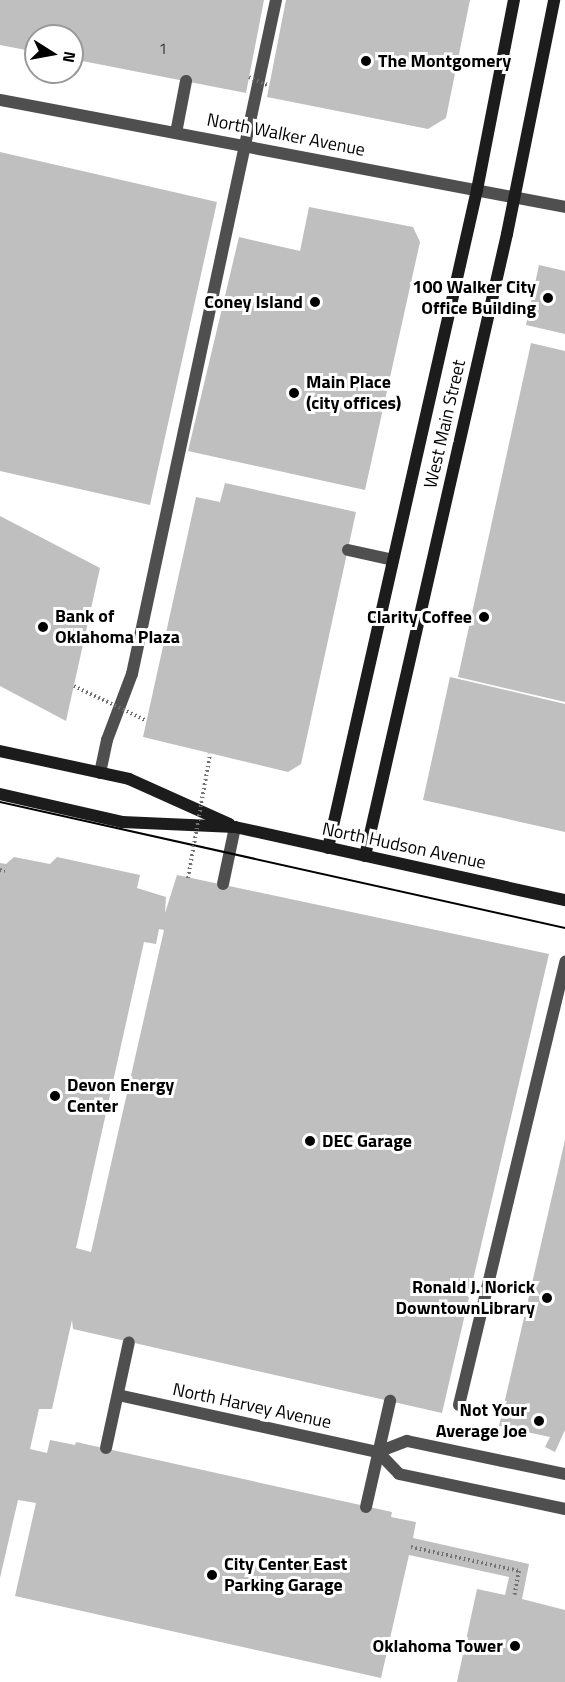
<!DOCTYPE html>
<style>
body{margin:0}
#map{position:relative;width:565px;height:1682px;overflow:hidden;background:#fff;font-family:"Titillium Web",sans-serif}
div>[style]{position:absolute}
.building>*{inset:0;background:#bfbfbf}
.path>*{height:4px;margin-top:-2px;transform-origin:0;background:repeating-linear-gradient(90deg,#717171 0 1.5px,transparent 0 4.5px)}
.service>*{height:12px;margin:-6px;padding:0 6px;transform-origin:6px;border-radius:6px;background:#4f4f4f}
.tertiary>*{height:12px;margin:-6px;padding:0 6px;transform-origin:6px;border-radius:6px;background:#4f4f4f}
.secondary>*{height:12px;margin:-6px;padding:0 6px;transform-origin:6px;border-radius:6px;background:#1c1c1c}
.tram>*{height:1.5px;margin:-0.75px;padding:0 0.75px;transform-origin:0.75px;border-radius:0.75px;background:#000}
.path-bridge>*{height:4px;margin-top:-2px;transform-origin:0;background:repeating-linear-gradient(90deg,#717171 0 1.5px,transparent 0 4.5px)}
.dots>*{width:16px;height:16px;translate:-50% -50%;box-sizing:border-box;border:3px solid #fff;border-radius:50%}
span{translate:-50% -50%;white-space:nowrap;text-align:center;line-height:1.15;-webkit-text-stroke:6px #fff;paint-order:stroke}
.number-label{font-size:15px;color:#303030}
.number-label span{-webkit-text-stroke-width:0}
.poi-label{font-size:18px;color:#000;font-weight:700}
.left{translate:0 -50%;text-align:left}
.right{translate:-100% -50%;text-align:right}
.street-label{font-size:18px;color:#000}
.north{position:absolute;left:24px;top:24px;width:60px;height:60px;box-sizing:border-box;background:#fff;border:2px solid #999;border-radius:50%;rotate:101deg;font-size:16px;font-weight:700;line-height:24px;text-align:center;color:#000}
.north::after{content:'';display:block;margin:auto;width:21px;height:27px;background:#000;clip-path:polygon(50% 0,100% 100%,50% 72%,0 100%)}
</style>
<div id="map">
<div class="building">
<i style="clip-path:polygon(0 0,264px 0,246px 93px,72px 59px,72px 36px,36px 36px,36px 52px,0 45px)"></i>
<i style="clip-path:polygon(286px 0,470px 0,446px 118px,428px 129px,267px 97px)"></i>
<i style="clip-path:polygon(0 152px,217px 202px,150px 505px,0 471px)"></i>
<i style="clip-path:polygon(309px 207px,413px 227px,420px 242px,365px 490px,188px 451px,239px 237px,300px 251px)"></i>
<i style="clip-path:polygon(539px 265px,565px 271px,565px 334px,526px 325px)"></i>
<i style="clip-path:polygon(531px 343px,565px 351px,565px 702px,458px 677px)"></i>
<i style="clip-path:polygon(225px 483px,356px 512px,301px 764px,288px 772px,143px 737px,196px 497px,220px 502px)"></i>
<i style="clip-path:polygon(0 516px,100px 568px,66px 721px,0 686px)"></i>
<i style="clip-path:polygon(450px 677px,565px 704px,565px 832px,423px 800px)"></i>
<i style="clip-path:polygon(evenodd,14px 857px,50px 864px,57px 857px,140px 875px,137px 888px,166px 897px,165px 913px,177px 875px,549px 954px,442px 1413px,73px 1329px,72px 1320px,52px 1409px,39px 1409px,30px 1449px,47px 1453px,50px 1440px,75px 1445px,76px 1442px,392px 1512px,391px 1517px,416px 1522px,413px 1538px,529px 1564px,522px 1599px,565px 1610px,565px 1682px,457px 1682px,477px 1589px,505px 1595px,509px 1577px,409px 1555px,381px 1678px,15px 1596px,36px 1503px,18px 1500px,0 1578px,0 863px,6px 864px,14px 857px,159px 929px,164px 930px,91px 1252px,76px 1248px,144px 942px,156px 944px,159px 929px)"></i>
<i style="clip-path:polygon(565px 1140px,565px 1430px,555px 1452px,545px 1447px,550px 1437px,499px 1426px)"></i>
</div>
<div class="path">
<i style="left:0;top:870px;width:5px;rotate:11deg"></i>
<i style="left:411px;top:1547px;width:111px;rotate:12.5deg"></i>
<i style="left:519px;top:1571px;width:26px;rotate:101deg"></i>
</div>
<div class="service">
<i style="left:176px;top:133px;width:53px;rotate:-79.1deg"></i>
<i style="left:348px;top:550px;width:46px;rotate:12.5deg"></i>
<i style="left:100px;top:773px;width:34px;rotate:-78deg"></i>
<i style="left:107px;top:740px;width:71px;rotate:-69.3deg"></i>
<i style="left:132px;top:674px;width:689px;rotate:-77.94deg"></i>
<i style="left:223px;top:884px;width:58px;rotate:-78.1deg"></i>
<i style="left:459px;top:1405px;width:456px;rotate:-76.5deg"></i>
<i style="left:106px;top:1448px;width:108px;rotate:-77.8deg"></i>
<i style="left:366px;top:1507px;width:109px;rotate:-77.2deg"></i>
</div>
<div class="tertiary">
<i style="left:0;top:100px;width:575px;rotate:10.72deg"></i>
<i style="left:118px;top:1395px;width:266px;rotate:12.4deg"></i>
<i style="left:378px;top:1452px;width:30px;rotate:46deg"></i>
<i style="left:399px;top:1474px;width:170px;rotate:11.9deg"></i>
<i style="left:378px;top:1452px;width:31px;rotate:-21deg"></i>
<i style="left:407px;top:1441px;width:161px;rotate:11.8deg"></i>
</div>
<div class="secondary">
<i style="left:0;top:751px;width:132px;rotate:12.2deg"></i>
<i style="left:129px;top:779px;width:110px;rotate:24.2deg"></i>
<i style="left:0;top:794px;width:125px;rotate:12.9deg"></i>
<i style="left:122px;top:822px;width:113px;rotate:2.5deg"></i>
<i style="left:235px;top:827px;width:338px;rotate:12.5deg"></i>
<i style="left:328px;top:848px;width:675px;rotate:-77.24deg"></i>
<i style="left:477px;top:190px;width:194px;rotate:-79deg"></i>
<i style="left:365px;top:856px;width:638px;rotate:-77.14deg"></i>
<i style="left:507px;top:234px;width:239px;rotate:-78.6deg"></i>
</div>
<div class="tram">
<i style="left:0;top:802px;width:579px;rotate:12.57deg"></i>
</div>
<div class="path-bridge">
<i style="left:249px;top:77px;width:22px;rotate:24deg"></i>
<i style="left:74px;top:686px;width:79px;rotate:25.6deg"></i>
<i style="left:188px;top:878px;width:126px;rotate:-79.9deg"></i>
</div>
<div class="dots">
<i style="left:366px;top:61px;background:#000"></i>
<i style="left:548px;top:298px;background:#000"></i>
<i style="left:315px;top:302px;background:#000"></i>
<i style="left:294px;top:393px;background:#000"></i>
<i style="left:484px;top:617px;background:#000"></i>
<i style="left:43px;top:627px;background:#000"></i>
<i style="left:55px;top:1096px;background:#000"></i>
<i style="left:310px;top:1141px;background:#000"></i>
<i style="left:547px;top:1298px;background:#000"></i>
<i style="left:539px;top:1421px;background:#000"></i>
<i style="left:212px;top:1575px;background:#000"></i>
<i style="left:515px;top:1646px;background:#000"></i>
</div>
<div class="number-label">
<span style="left:163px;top:49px">1</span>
</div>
<div class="poi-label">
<span class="left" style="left:378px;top:61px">The Montgomery</span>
<span class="right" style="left:536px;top:298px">100 Walker City<br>Office Building</span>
<span class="right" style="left:303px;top:302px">Coney Island</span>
<span class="left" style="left:306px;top:393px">Main Place<br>(city offices)</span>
<span class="left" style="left:55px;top:627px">Bank of<br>Oklahoma Plaza</span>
<span class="right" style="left:472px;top:617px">Clarity Coffee</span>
<span class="left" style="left:67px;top:1096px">Devon Energy<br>Center</span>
<span class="left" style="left:322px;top:1141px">DEC Garage</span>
<span class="right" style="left:535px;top:1298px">Ronald J. Norick<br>DowntownLibrary</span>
<span class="right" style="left:527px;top:1421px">Not Your<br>Average Joe</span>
<span class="left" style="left:224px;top:1575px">City Center East<br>Parking Garage</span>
<span class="right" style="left:503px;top:1646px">Oklahoma Tower</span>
</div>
<div class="street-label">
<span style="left:286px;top:135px;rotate:11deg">North Walker Avenue</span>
<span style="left:445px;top:424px;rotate:-77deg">West Main Street</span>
<span style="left:404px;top:846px;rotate:12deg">North Hudson Avenue</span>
<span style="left:252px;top:1406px;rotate:12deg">North Harvey Avenue</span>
</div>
<div class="north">N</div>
</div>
